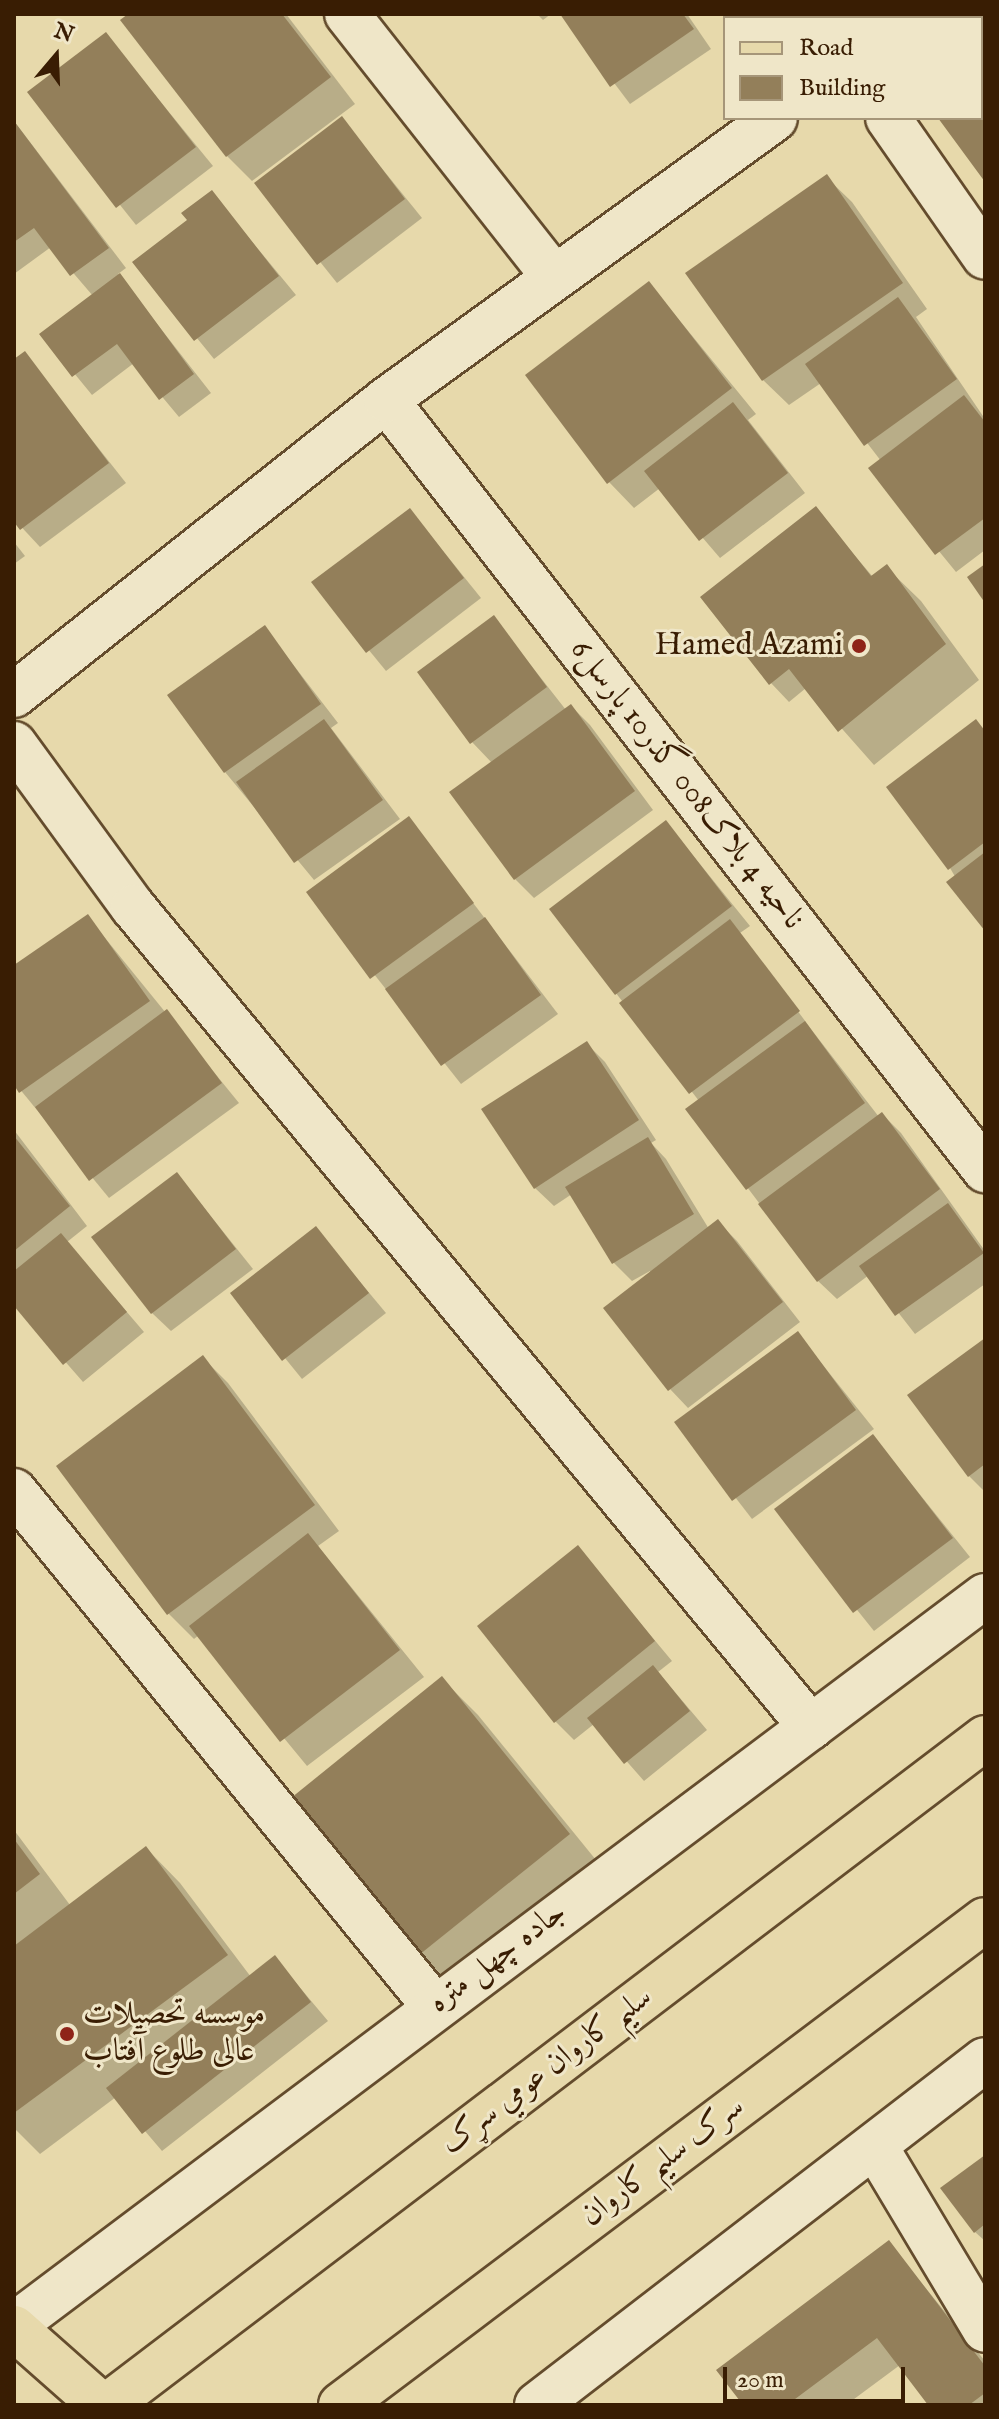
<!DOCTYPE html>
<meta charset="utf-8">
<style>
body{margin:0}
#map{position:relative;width:999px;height:2419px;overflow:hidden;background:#e7d9ab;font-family:"IM FELL English",Amiri,serif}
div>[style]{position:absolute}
.shadow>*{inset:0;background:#0003}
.building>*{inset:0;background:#937f5a}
.roads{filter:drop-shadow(2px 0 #644c2d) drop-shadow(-2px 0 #644c2d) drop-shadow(0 2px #644c2d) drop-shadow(0 -2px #644c2d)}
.minor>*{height:44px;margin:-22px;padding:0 22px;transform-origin:22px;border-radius:22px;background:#efe6c8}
.tertiary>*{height:44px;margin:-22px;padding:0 22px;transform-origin:22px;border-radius:22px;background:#efe6c8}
.primary>*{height:44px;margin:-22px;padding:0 22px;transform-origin:22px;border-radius:22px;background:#e7d9ab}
.dots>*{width:22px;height:22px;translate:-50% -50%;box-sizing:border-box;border:4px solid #efe6c8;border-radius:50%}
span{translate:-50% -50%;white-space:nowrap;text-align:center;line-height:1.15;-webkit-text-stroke:6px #efe6c8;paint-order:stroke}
.poi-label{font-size:32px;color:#391d03}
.right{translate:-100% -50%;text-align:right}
.left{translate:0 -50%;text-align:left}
.street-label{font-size:32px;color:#391d03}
.frame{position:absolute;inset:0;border:16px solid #391d03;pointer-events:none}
.legend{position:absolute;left:723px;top:16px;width:260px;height:104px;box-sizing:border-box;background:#efe6c8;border:2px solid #a69679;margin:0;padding:10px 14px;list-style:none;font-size:24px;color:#391d03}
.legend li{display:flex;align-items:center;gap:16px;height:40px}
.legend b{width:40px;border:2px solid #a69679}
.north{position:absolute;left:16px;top:16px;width:80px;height:80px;-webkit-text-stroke:6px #efe6c8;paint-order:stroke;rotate:19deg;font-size:22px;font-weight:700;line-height:32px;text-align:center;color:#391d03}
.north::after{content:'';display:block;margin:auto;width:28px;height:36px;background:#391d03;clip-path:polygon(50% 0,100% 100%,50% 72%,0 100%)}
.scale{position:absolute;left:723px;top:2367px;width:182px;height:36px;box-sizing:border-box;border:4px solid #391d03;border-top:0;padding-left:10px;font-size:24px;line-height:28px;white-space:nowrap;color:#391d03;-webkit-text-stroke:6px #efe6c8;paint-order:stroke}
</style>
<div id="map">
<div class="shadow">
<i style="clip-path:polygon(131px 14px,286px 14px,355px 104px,252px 181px,227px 156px)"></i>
<i style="clip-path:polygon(537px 14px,551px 14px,543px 20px)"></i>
<i style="clip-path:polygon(562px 14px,687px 14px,711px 49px,630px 104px)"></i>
<i style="clip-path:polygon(985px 29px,985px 178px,941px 118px,981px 118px)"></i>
<i style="clip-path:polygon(106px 35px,213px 166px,136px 225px,30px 92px)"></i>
<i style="clip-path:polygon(342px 119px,422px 218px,337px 283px,257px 183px)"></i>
<i style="clip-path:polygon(14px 121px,126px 268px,118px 274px,211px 393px,179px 417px,134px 363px,92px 395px,42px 334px,93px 296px,51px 247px,14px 274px)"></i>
<i style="clip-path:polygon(826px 177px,852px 202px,927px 309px,916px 317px,985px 419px,985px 550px,956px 572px,871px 468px,881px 461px,821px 383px,789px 405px,763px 380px)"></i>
<i style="clip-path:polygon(212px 193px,296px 295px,214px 359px,135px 262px,190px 220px)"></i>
<i style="clip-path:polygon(649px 283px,756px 414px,748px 420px,805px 493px,720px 558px,660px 488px,634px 508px,609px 482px)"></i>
<i style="clip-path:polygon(24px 354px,126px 483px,40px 547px,14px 519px,14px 362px)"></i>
<i style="clip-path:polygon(815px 509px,873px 577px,886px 567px,921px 601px,979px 680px,874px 765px,806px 688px,789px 702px,771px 683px)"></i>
<i style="clip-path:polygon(410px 510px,481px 598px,386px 671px,314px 583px)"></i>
<i style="clip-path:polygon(14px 542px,25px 556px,14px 564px)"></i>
<i style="clip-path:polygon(494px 618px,566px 710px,571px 706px,590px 725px,653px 810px,534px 898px,515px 879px,492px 763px,472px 742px)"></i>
<i style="clip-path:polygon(265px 628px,338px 723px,331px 728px,400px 819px,314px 880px,225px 772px)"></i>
<i style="clip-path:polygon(985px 731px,985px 928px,950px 868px)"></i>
<i style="clip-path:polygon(409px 819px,558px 1014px,461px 1084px,309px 892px)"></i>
<i style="clip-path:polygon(666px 822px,750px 926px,740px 933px,814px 1033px,879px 1117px,882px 1114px,901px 1133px,985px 1251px,985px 1284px,915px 1334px,869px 1275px,837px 1299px,818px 1281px,688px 1109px,699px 1101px,552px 910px)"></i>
<i style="clip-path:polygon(88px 917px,239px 1103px,109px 1198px,14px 1082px,14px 968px)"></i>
<i style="clip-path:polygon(586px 1043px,605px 1062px,656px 1140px,651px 1143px,666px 1159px,709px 1229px,718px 1222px,737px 1241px,800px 1322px,688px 1408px,670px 1389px,650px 1271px,632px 1281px,614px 1263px,572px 1194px,554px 1206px,535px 1188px)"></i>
<i style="clip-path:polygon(14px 1130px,87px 1226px,67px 1242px,144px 1332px,83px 1382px,14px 1303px)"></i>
<i style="clip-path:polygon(177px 1174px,253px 1269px,171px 1331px,152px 1313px)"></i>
<i style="clip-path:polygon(315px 1228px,386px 1313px,302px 1379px,232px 1293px)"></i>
<i style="clip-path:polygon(798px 1334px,874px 1429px,752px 1519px,677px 1422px)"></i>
<i style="clip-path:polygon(985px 1340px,985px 1492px,969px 1476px)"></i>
<i style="clip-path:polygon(203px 1358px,228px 1383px,339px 1531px,318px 1546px,424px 1677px,307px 1766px,199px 1635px,194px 1639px,169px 1614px,58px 1466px)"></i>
<i style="clip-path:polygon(873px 1436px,970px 1557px,874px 1631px,777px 1510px)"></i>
<i style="clip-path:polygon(578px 1548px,672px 1661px,658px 1672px,707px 1730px,644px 1781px,594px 1724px,574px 1740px,555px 1721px)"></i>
<i style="clip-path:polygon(442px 1679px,478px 1715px,605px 1871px,457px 1990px,420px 1954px,294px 1799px)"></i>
<i style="clip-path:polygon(14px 1830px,70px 1905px,146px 1848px,180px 1883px,251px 1977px,275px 1958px,328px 2021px,162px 2151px,116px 2097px,40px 2154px,14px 2128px)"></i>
<i style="clip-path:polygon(985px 2158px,985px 2241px,975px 2232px)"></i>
<i style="clip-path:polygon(889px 2243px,985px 2361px,985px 2405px,930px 2405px,900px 2365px,846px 2405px,745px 2405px)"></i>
</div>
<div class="building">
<i style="clip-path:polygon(128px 14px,282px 14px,331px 77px,226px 157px,120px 20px)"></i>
<i style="clip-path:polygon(560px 14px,683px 14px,694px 29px,610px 87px)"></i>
<i style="clip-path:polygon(985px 27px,985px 182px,938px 118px,981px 118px)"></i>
<i style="clip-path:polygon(106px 32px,196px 147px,116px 208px,27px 92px)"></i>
<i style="clip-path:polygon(342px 116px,405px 199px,317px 265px,254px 183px)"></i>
<i style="clip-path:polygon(14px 121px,109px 248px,70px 276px,34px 228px,14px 242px)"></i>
<i style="clip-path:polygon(827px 174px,903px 283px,762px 381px,685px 273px)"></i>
<i style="clip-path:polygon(212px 190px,279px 276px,194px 341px,132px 262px,187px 220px,181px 213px)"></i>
<i style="clip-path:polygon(120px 273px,194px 374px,159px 400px,117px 344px,72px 377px,39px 334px)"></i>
<i style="clip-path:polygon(649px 281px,732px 388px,607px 484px,525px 375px)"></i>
<i style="clip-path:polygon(898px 297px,957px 379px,864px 446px,805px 364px)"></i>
<i style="clip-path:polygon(25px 351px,109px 463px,20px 530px,14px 522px,14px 359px)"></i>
<i style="clip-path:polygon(964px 395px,985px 422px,985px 518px,935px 555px,868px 468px)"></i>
<i style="clip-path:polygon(733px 402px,788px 473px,699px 541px,644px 471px)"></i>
<i style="clip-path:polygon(816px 506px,871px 576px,887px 564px,946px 644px,838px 732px,789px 669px,769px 685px,700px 597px)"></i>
<i style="clip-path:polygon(410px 508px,464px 578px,366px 653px,311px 582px)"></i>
<i style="clip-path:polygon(985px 564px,985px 603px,967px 577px)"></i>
<i style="clip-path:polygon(494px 615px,547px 687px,470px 744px,417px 672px)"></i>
<i style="clip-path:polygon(265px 625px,321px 704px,224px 773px,167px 695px)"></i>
<i style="clip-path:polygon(571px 704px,635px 791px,514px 880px,449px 792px)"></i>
<i style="clip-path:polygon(324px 719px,383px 800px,294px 863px,236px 782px)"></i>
<i style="clip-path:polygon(976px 719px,985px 731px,985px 842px,948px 870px,886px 787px)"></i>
<i style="clip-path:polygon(409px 816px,474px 903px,370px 979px,306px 892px)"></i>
<i style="clip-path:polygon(666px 820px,732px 906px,615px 995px,549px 909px)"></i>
<i style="clip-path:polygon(985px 852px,985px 931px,946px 882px)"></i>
<i style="clip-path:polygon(88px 914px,150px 1001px,19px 1093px,14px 1085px,14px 965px)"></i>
<i style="clip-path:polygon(485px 917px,541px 995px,441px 1066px,385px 989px)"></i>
<i style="clip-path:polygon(730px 919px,800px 1011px,689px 1094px,619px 1003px)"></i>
<i style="clip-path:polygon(167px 1009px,222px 1083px,89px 1181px,35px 1107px)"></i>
<i style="clip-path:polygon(805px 1021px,865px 1103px,746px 1190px,685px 1109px)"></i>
<i style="clip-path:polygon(587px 1041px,639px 1120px,534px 1189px,481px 1109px)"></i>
<i style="clip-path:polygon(882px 1112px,940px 1189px,817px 1282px,758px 1204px)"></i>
<i style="clip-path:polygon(14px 1136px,70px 1206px,14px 1251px)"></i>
<i style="clip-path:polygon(648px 1137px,694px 1214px,612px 1264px,565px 1187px)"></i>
<i style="clip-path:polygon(177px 1172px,236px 1249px,151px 1314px,91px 1237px)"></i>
<i style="clip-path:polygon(948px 1203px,984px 1253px,895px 1316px,859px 1266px)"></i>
<i style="clip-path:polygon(718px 1219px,783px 1302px,668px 1391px,603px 1308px)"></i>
<i style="clip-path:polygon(316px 1226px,369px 1293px,282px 1361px,230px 1293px)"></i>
<i style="clip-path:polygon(61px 1233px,127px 1312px,63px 1365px,14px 1306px,14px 1271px)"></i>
<i style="clip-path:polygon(798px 1331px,856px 1410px,732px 1501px,674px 1422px)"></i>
<i style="clip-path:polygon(985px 1338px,985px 1464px,968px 1477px,907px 1395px)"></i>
<i style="clip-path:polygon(203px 1355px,315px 1505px,167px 1615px,56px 1466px)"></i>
<i style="clip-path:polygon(873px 1434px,953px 1538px,853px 1613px,774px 1509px)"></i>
<i style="clip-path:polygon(308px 1533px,400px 1650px,280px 1742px,189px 1626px)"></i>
<i style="clip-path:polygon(578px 1545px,655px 1641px,554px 1723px,477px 1626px)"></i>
<i style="clip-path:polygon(653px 1665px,690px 1711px,624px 1764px,587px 1718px)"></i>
<i style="clip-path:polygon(442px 1676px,570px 1834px,419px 1955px,291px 1798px)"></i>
<i style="clip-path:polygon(14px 1839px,40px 1874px,14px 1894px)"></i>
<i style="clip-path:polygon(146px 1846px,228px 1955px,14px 2113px,14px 1946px)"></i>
<i style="clip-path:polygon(275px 1955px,311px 2002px,142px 2134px,106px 2088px)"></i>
<i style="clip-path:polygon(985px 2155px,985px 2224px,974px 2233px,940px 2188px)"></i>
<i style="clip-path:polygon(889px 2240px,985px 2366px,985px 2393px,969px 2405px,928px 2405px,877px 2338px,787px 2405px,743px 2405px,716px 2370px)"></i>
</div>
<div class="roads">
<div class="minor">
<i style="left:347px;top:14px;width:333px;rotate:51.8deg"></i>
<i style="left:815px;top:14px;width:5px;rotate:53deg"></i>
<i style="left:916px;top:18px;width:7px;rotate:-34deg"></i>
<i style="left:888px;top:118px;width:169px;rotate:55.1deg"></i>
<i style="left:386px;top:400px;width:976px;rotate:52.12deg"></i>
<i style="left:14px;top:695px;width:475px;rotate:-38.4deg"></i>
<i style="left:386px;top:400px;width:480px;rotate:-35.9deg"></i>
<i style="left:14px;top:744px;width:202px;rotate:53.9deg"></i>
<i style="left:133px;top:907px;width:1064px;rotate:50.42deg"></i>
<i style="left:14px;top:1491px;width:665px;rotate:50.8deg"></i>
<i style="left:875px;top:2146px;width:214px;rotate:59.1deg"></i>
</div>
<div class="tertiary">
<i style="left:14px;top:2325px;width:1214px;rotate:-36.9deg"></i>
<i style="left:537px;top:2405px;width:565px;rotate:-37.6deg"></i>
</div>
<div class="primary">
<i style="left:14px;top:2328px;width:116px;rotate:41.5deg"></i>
<i style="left:108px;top:2405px;width:1102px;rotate:-37.25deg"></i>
<i style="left:341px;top:2405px;width:806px;rotate:-36.98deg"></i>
</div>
</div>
<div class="dots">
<i style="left:859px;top:646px;background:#8f2418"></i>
<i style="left:67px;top:2034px;background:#8f2418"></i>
</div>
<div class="poi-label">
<span class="right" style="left:843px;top:646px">Hamed Azami</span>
<span class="left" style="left:83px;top:2034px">موسسه تحصیلات<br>عالی طلوع آفتاب</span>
</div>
<div class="street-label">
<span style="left:686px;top:785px;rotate:52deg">ناحیه 4 بلاک008 گذر10 پارسل6</span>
<span style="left:498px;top:1958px;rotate:-37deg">جاده چهل متره</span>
<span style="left:547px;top:2071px;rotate:-37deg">سلیم کاروان عومي سړک</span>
<span style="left:663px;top:2162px;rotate:-37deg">سرک سلیم کاروان</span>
</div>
<div class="frame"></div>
<ul class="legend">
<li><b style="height:10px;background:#e7d9ab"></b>Road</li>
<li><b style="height:22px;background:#937f5a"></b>Building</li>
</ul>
<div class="north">N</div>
<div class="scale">20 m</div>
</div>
